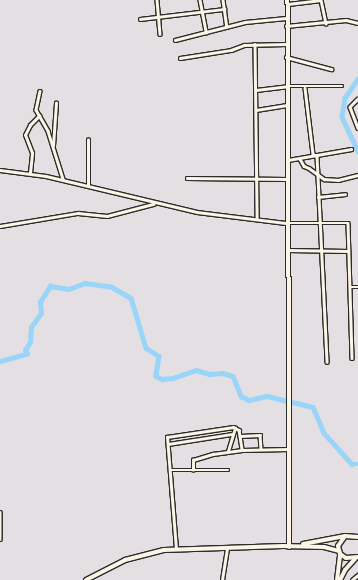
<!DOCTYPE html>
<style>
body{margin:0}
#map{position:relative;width:358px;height:580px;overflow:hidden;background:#e3dfe3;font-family:Dekko,sans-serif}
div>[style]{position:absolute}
.river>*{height:4.5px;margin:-2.25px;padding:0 2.25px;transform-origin:2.25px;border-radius:2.25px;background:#98d5f9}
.roads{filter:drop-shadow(1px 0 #2b2b2b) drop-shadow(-1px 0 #2b2b2b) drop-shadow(0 1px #2b2b2b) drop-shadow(0 -1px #2b2b2b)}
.street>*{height:2.5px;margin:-1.25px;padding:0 1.25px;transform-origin:1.25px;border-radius:1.25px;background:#fcf5e5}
.secondary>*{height:3.5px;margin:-1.75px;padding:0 1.75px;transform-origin:1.75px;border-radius:1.75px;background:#fcf5e5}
.primary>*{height:4px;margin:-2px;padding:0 2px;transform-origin:2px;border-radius:2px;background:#fcf5e5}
span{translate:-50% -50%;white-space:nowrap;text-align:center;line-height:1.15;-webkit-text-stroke:3.5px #fcf5e5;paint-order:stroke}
</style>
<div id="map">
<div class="river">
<i style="left:358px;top:79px;width:23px;rotate:124deg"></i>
<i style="left:345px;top:98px;width:19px;rotate:99deg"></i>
<i style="left:342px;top:117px;width:38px;rotate:65deg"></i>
<i style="left:0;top:361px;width:28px;rotate:-15deg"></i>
<i style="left:27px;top:354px;width:4px;rotate:-117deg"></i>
<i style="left:25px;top:350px;width:9px;rotate:-58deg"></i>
<i style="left:30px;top:342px;width:15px;rotate:-86deg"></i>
<i style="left:31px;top:327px;width:17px;rotate:-54deg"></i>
<i style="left:41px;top:313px;width:11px;rotate:-95deg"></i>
<i style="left:40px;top:302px;width:19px;rotate:-58deg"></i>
<i style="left:50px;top:286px;width:19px;rotate:9deg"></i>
<i style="left:69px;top:289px;width:17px;rotate:-21deg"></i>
<i style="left:85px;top:283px;width:27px;rotate:8deg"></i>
<i style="left:112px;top:287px;width:22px;rotate:30deg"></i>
<i style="left:131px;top:298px;width:52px;rotate:73.3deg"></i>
<i style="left:146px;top:348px;width:15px;rotate:32deg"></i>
<i style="left:159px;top:356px;width:20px;rotate:99deg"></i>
<i style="left:156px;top:376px;width:7px;rotate:27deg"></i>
<i style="left:162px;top:379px;width:11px;rotate:-5deg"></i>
<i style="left:173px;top:378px;width:24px;rotate:-19deg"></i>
<i style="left:196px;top:370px;width:14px;rotate:17deg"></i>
<i style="left:209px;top:374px;width:14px;rotate:-4deg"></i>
<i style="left:223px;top:373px;width:10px;rotate:17deg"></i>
<i style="left:233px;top:376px;width:22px;rotate:68deg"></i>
<i style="left:241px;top:396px;width:9px;rotate:27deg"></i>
<i style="left:249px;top:400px;width:18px;rotate:-13deg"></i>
<i style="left:267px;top:396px;width:47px;rotate:13.4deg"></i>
<i style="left:313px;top:407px;width:28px;rotate:67deg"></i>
<i style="left:324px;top:433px;width:42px;rotate:47.9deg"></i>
<i style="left:352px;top:464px;width:6px"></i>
</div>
<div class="roads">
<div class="street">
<i style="left:157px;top:0;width:34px;rotate:85deg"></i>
<i style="left:200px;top:0;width:33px;rotate:79deg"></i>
<i style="left:223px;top:0;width:27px;rotate:82deg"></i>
<i style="left:321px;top:0;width:24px;rotate:78deg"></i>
<i style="left:288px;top:4px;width:31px;rotate:-7deg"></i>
<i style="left:140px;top:19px;width:85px;rotate:-6.8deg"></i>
<i style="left:286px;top:26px;width:60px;rotate:-5.7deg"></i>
<i style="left:346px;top:20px;width:12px;rotate:14deg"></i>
<i style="left:175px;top:40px;width:72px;rotate:-14.4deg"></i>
<i style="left:245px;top:22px;width:41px;rotate:-5.6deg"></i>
<i style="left:255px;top:44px;width:173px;rotate:89.3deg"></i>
<i style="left:286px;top:57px;width:47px;rotate:14.9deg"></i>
<i style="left:180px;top:58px;width:52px;rotate:-8.9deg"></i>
<i style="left:231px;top:50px;width:14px;rotate:-21deg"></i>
<i style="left:244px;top:45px;width:42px;rotate:-1.4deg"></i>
<i style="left:305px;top:88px;width:66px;rotate:83.1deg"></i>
<i style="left:313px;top:154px;width:4px;rotate:27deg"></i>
<i style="left:317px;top:156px;width:206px;rotate:87.2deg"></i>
<i style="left:256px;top:90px;width:31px;rotate:-7deg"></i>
<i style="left:287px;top:86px;width:55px"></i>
<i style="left:40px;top:91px;width:19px;rotate:102deg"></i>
<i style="left:36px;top:110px;width:24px;rotate:60deg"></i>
<i style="left:48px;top:131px;width:50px;rotate:72.6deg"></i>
<i style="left:358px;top:99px;width:11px;rotate:135deg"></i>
<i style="left:350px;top:107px;width:22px;rotate:69deg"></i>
<i style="left:256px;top:110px;width:31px;rotate:-9deg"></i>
<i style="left:53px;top:146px;width:43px;rotate:-86deg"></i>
<i style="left:300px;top:159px;width:8px;rotate:60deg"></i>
<i style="left:304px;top:166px;width:5px;rotate:22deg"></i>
<i style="left:309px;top:168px;width:19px;rotate:36deg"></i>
<i style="left:324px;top:179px;width:14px;rotate:4deg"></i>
<i style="left:338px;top:180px;width:21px;rotate:-14deg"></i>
<i style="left:288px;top:160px;width:64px;rotate:-9.9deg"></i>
<i style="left:0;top:170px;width:46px;rotate:7.4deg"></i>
<i style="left:46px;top:176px;width:155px;rotate:13.4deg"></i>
<i style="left:197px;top:212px;width:91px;rotate:7deg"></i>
<i style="left:287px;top:223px;width:61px"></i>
<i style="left:348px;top:223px;width:135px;rotate:88.3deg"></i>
<i style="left:30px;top:173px;width:20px;rotate:-84deg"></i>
<i style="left:32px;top:153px;width:19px;rotate:-111deg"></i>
<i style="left:25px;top:135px;width:11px;rotate:-63deg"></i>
<i style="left:30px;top:125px;width:13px;rotate:-45deg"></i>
<i style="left:187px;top:178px;width:100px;rotate:0.6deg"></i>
<i style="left:88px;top:185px;width:45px;rotate:-90deg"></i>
<i style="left:318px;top:197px;width:27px;rotate:-6deg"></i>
<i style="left:0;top:226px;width:79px;rotate:-9.5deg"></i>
<i style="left:78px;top:213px;width:29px;rotate:6deg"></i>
<i style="left:107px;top:216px;width:48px;rotate:-14.6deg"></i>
<i style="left:288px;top:250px;width:60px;rotate:1deg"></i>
<i style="left:351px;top:287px;width:7px"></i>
<i style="left:240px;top:436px;width:20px;rotate:-3deg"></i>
<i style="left:260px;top:435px;width:13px;rotate:86deg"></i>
<i style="left:168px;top:444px;width:65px;rotate:-8.9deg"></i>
<i style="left:228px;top:451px;width:24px;rotate:-73deg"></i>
<i style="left:171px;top:470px;width:57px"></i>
<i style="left:193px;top:470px;width:10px;rotate:-90deg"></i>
<i style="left:193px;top:460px;width:21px;rotate:-17deg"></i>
<i style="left:213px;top:454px;width:29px;rotate:-8deg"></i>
<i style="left:242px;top:450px;width:46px;rotate:-1.2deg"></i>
<i style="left:0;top:512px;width:27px;rotate:90deg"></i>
<i style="left:176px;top:549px;width:112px;rotate:-94.6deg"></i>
<i style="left:167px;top:437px;width:67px;rotate:-8.6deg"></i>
<i style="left:233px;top:427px;width:7px;rotate:27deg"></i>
<i style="left:239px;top:430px;width:20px;rotate:81deg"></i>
<i style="left:222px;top:580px;width:32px;rotate:-81deg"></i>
<i style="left:352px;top:580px;width:8px;rotate:-40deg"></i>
</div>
<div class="secondary">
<i style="left:288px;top:0;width:547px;rotate:89.79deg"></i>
</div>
<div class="primary">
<i style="left:358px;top:537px;width:13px;rotate:-176deg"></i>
<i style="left:345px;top:536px;width:12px;rotate:125deg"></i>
<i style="left:338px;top:546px;width:8px;rotate:76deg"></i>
<i style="left:340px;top:554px;width:7px;rotate:34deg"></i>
<i style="left:346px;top:558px;width:12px;rotate:-5deg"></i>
<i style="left:303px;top:544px;width:43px;rotate:-10.8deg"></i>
<i style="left:86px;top:580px;width:44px;rotate:-27.1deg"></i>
<i style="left:125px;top:560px;width:40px;rotate:-14.4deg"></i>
<i style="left:164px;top:550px;width:119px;rotate:-1.9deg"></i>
<i style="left:283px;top:546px;width:41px;rotate:1.4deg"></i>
<i style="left:324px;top:547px;width:16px;rotate:15deg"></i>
<i style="left:337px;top:580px;width:26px;rotate:-83deg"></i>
<i style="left:340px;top:580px;width:11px;rotate:-63deg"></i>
<i style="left:345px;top:570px;width:15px;rotate:-48deg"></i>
</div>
</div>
</div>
